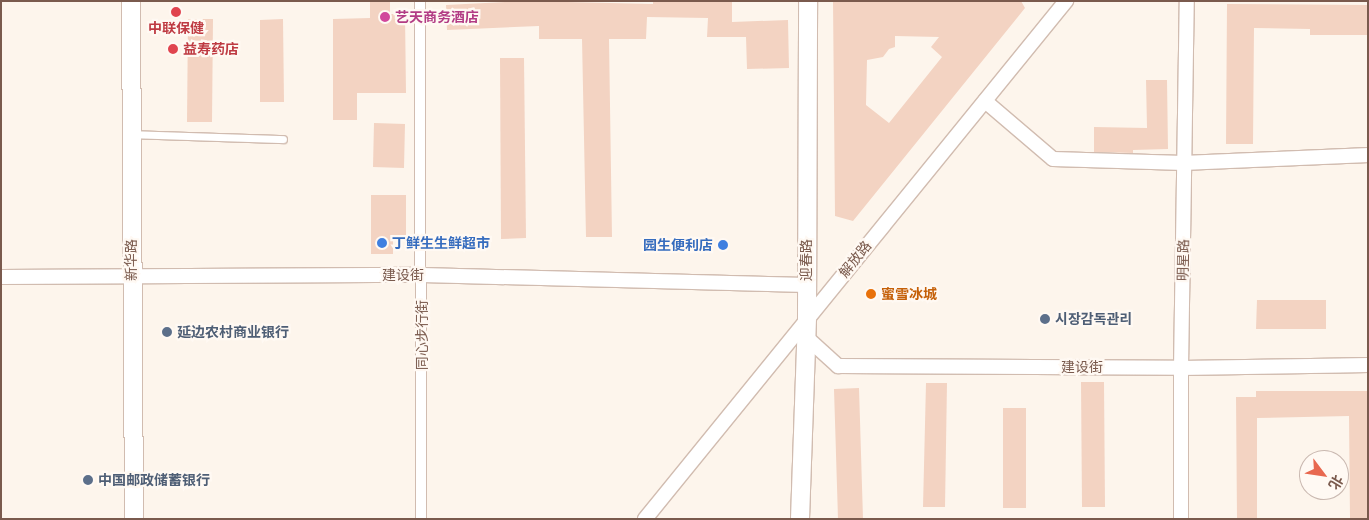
<!DOCTYPE html>
<meta charset="utf-8">
<style>
body{margin:0}
#map{position:relative;width:1369px;height:520px;overflow:hidden;background:#fdf5ec;font-family:"DejaVu Sans","Noto Sans SC","Noto Sans KR",sans-serif}
div>[style]{position:absolute}
.building>*{inset:0;background:#f3d3c2}
.roads{filter:drop-shadow(1px 0 #d1bcb0) drop-shadow(-1px 0 #d1bcb0) drop-shadow(0 1px #d1bcb0) drop-shadow(0 -1px #d1bcb0)}
.service>*{height:7px;margin:-3.5px;padding:0 3.5px;transform-origin:3.5px;border-radius:3.5px;background:#fff}
.pedestrian>*{height:10px;margin:-5px;padding:0 5px;transform-origin:5px;border-radius:5px;background:#fff}
.minor>*{height:14px;margin:-7px;padding:0 7px;transform-origin:7px;border-radius:7px;background:#fff}
.tertiary>*{height:18px;margin:-9px;padding:0 9px;transform-origin:9px;border-radius:9px;background:#fff}
.dots>*{width:14px;height:14px;translate:-50% -50%;box-sizing:border-box;border:2px solid #fff9f3;border-radius:50%}
span{translate:-50% -50%;white-space:nowrap;text-align:center;line-height:1.15;-webkit-text-stroke:4.5px #fff9f3;paint-order:stroke}
.hotel-label{font-size:14px;color:#b23c85;font-weight:700}
.left{translate:0 -50%;text-align:left}
.health-label{font-size:14px;color:#be3a42;font-weight:700}
.shop-label{font-size:14px;color:#366cbe;font-weight:700}
.right{translate:-100% -50%;text-align:right}
.street-label{font-size:14px;color:#7a5a4d}
.food-label{font-size:14px;color:#c56008;font-weight:700}
.service-label{font-size:14px;color:#4e5e75;font-weight:700}
.frame{position:absolute;inset:0;border:2px solid #7a5a4d;pointer-events:none}
.north{position:absolute;left:1299px;top:450px;width:50px;height:50px;box-sizing:border-box;background:#fff9f3;border:1px solid #cab9b1;border-radius:50%;rotate:121deg;font-size:14px;font-weight:700;line-height:20px;text-align:center;color:#7a5a4d}
.north::after{content:'';display:block;margin:auto;width:18px;height:22px;background:#e8684f;clip-path:polygon(50% 0,100% 100%,50% 72%,0 100%)}
</style>
<div id="map">
<div class="building">
<i style="clip-path:polygon(370px 1px,390px 1px,390px 14px,405px 14px,406px 93px,357px 93px,357px 120px,333px 120px,333px 19px,370px 18px)"></i>
<i style="clip-path:polygon(524px 1px,653px 4px,653px 1px,732px 1px,732px 22px,788px 20px,789px 68px,747px 69px,746px 37px,707px 37px,708px 18px,647px 17px,646px 39px,609px 39px,612px 237px,586px 237px,582px 39px,539px 39px,539px 26px,447px 30px,446px 5px)"></i>
<i style="clip-path:polygon(evenodd,833px 1px,1021px 1px,1025px 8px,853px 221px,835px 216px,833px 1px,895px 36px,939px 37px,931px 47px,942px 57px,889px 123px,866px 105px,867px 60px,883px 57px,889px 49px,895px 47px,895px 36px)"></i>
<i style="clip-path:polygon(1227px 4px,1368px 5px,1368px 35px,1310px 35px,1310px 29px,1254px 28px,1253px 144px,1226px 144px)"></i>
<i style="clip-path:polygon(188px 19px,213px 19px,212px 122px,187px 122px)"></i>
<i style="clip-path:polygon(283px 19px,284px 102px,260px 102px,260px 20px)"></i>
<i style="clip-path:polygon(500px 58px,524px 58px,526px 238px,501px 239px)"></i>
<i style="clip-path:polygon(1146px 80px,1167px 80px,1168px 149px,1133px 150px,1133px 153px,1094px 152px,1094px 127px,1147px 128px)"></i>
<i style="clip-path:polygon(374px 123px,405px 124px,404px 168px,373px 167px)"></i>
<i style="clip-path:polygon(371px 195px,406px 195px,406px 238px,393px 238px,393px 254px,371px 254px)"></i>
<i style="clip-path:polygon(1257px 300px,1326px 300px,1326px 329px,1256px 329px)"></i>
<i style="clip-path:polygon(1081px 382px,1104px 382px,1105px 507px,1082px 507px)"></i>
<i style="clip-path:polygon(926px 383px,947px 383px,945px 507px,923px 507px)"></i>
<i style="clip-path:polygon(859px 388px,863px 519px,838px 519px,834px 389px)"></i>
<i style="clip-path:polygon(1256px 391px,1368px 391px,1368px 519px,1350px 519px,1349px 416px,1257px 418px,1257px 519px,1237px 519px,1236px 397px,1256px 397px)"></i>
<i style="clip-path:polygon(1003px 408px,1026px 408px,1026px 508px,1003px 508px)"></i>
</div>
<div class="roads">
<div class="service">
<i style="left:131px;top:134px;width:152px;rotate:1.9deg"></i>
</div>
<div class="pedestrian">
<i style="left:420px;top:1px;width:518px;rotate:89.89deg"></i>
</div>
<div class="minor">
<i style="left:985px;top:101px;width:89px;rotate:40.5deg"></i>
<i style="left:1053px;top:159px;width:131px;rotate:1.7deg"></i>
<i style="left:1184px;top:163px;width:184px;rotate:-2.5deg"></i>
<i style="left:1px;top:277px;width:421px;rotate:-0.3deg"></i>
<i style="left:422px;top:275px;width:384px;rotate:1.5deg"></i>
<i style="left:807px;top:338px;width:42px;rotate:42.1deg"></i>
<i style="left:838px;top:366px;width:343px;rotate:0.3deg"></i>
<i style="left:1181px;top:368px;width:187px;rotate:-0.9deg"></i>
<i style="left:645px;top:519px;width:668px;rotate:-50.9deg"></i>
<i style="left:1181px;top:519px;width:151px;rotate:-90deg"></i>
<i style="left:1181px;top:368px;width:367px;rotate:-89.1deg"></i>
</div>
<div class="tertiary">
<i style="left:131px;top:1px;width:518px;rotate:89.67deg"></i>
<i style="left:800px;top:519px;width:202px;rotate:-88deg"></i>
<i style="left:807px;top:317px;width:316px;rotate:-89.8deg"></i>
</div>
</div>
<div class="dots">
<i style="left:176px;top:12px;background:#e0444e"></i>
<i style="left:385px;top:17px;background:#d1479c"></i>
<i style="left:173px;top:49px;background:#e0444e"></i>
<i style="left:382px;top:243px;background:#3f7fe0"></i>
<i style="left:723px;top:245px;background:#3f7fe0"></i>
<i style="left:871px;top:294px;background:#e8710a"></i>
<i style="left:1045px;top:319px;background:#5c6f8a"></i>
<i style="left:167px;top:332px;background:#5c6f8a"></i>
<i style="left:88px;top:480px;background:#5c6f8a"></i>
</div>
<div class="hotel-label">
<span class="left" style="left:395px;top:17px">艺天商务酒店</span>
</div>
<div class="health-label">
<span style="left:176px;top:28px">中联保健</span>
<span class="left" style="left:183px;top:49px">益寿药店</span>
</div>
<div class="shop-label">
<span class="left" style="left:392px;top:243px">丁鲜生生鲜超市</span>
<span class="right" style="left:713px;top:245px">园生便利店</span>
</div>
<div class="street-label">
<span style="left:855px;top:259px;rotate:-51deg">解放路</span>
<span style="left:131px;top:260px;rotate:-90deg">新华路</span>
<span style="left:806px;top:260px;rotate:-90deg">迎春路</span>
<span style="left:1183px;top:260px;rotate:-89deg">明星路</span>
<span style="left:403px;top:275px">建设街</span>
<span style="left:422px;top:335px;rotate:-90deg">同心步行街</span>
<span style="left:1082px;top:367px">建设街</span>
</div>
<div class="food-label">
<span class="left" style="left:881px;top:294px">蜜雪冰城</span>
</div>
<div class="service-label">
<span class="left" style="left:1055px;top:319px">시장감독관리</span>
<span class="left" style="left:177px;top:332px">延边农村商业银行</span>
<span class="left" style="left:98px;top:480px">中国邮政储蓄银行</span>
</div>
<div class="frame"></div>
<div class="north">北</div>
</div>
